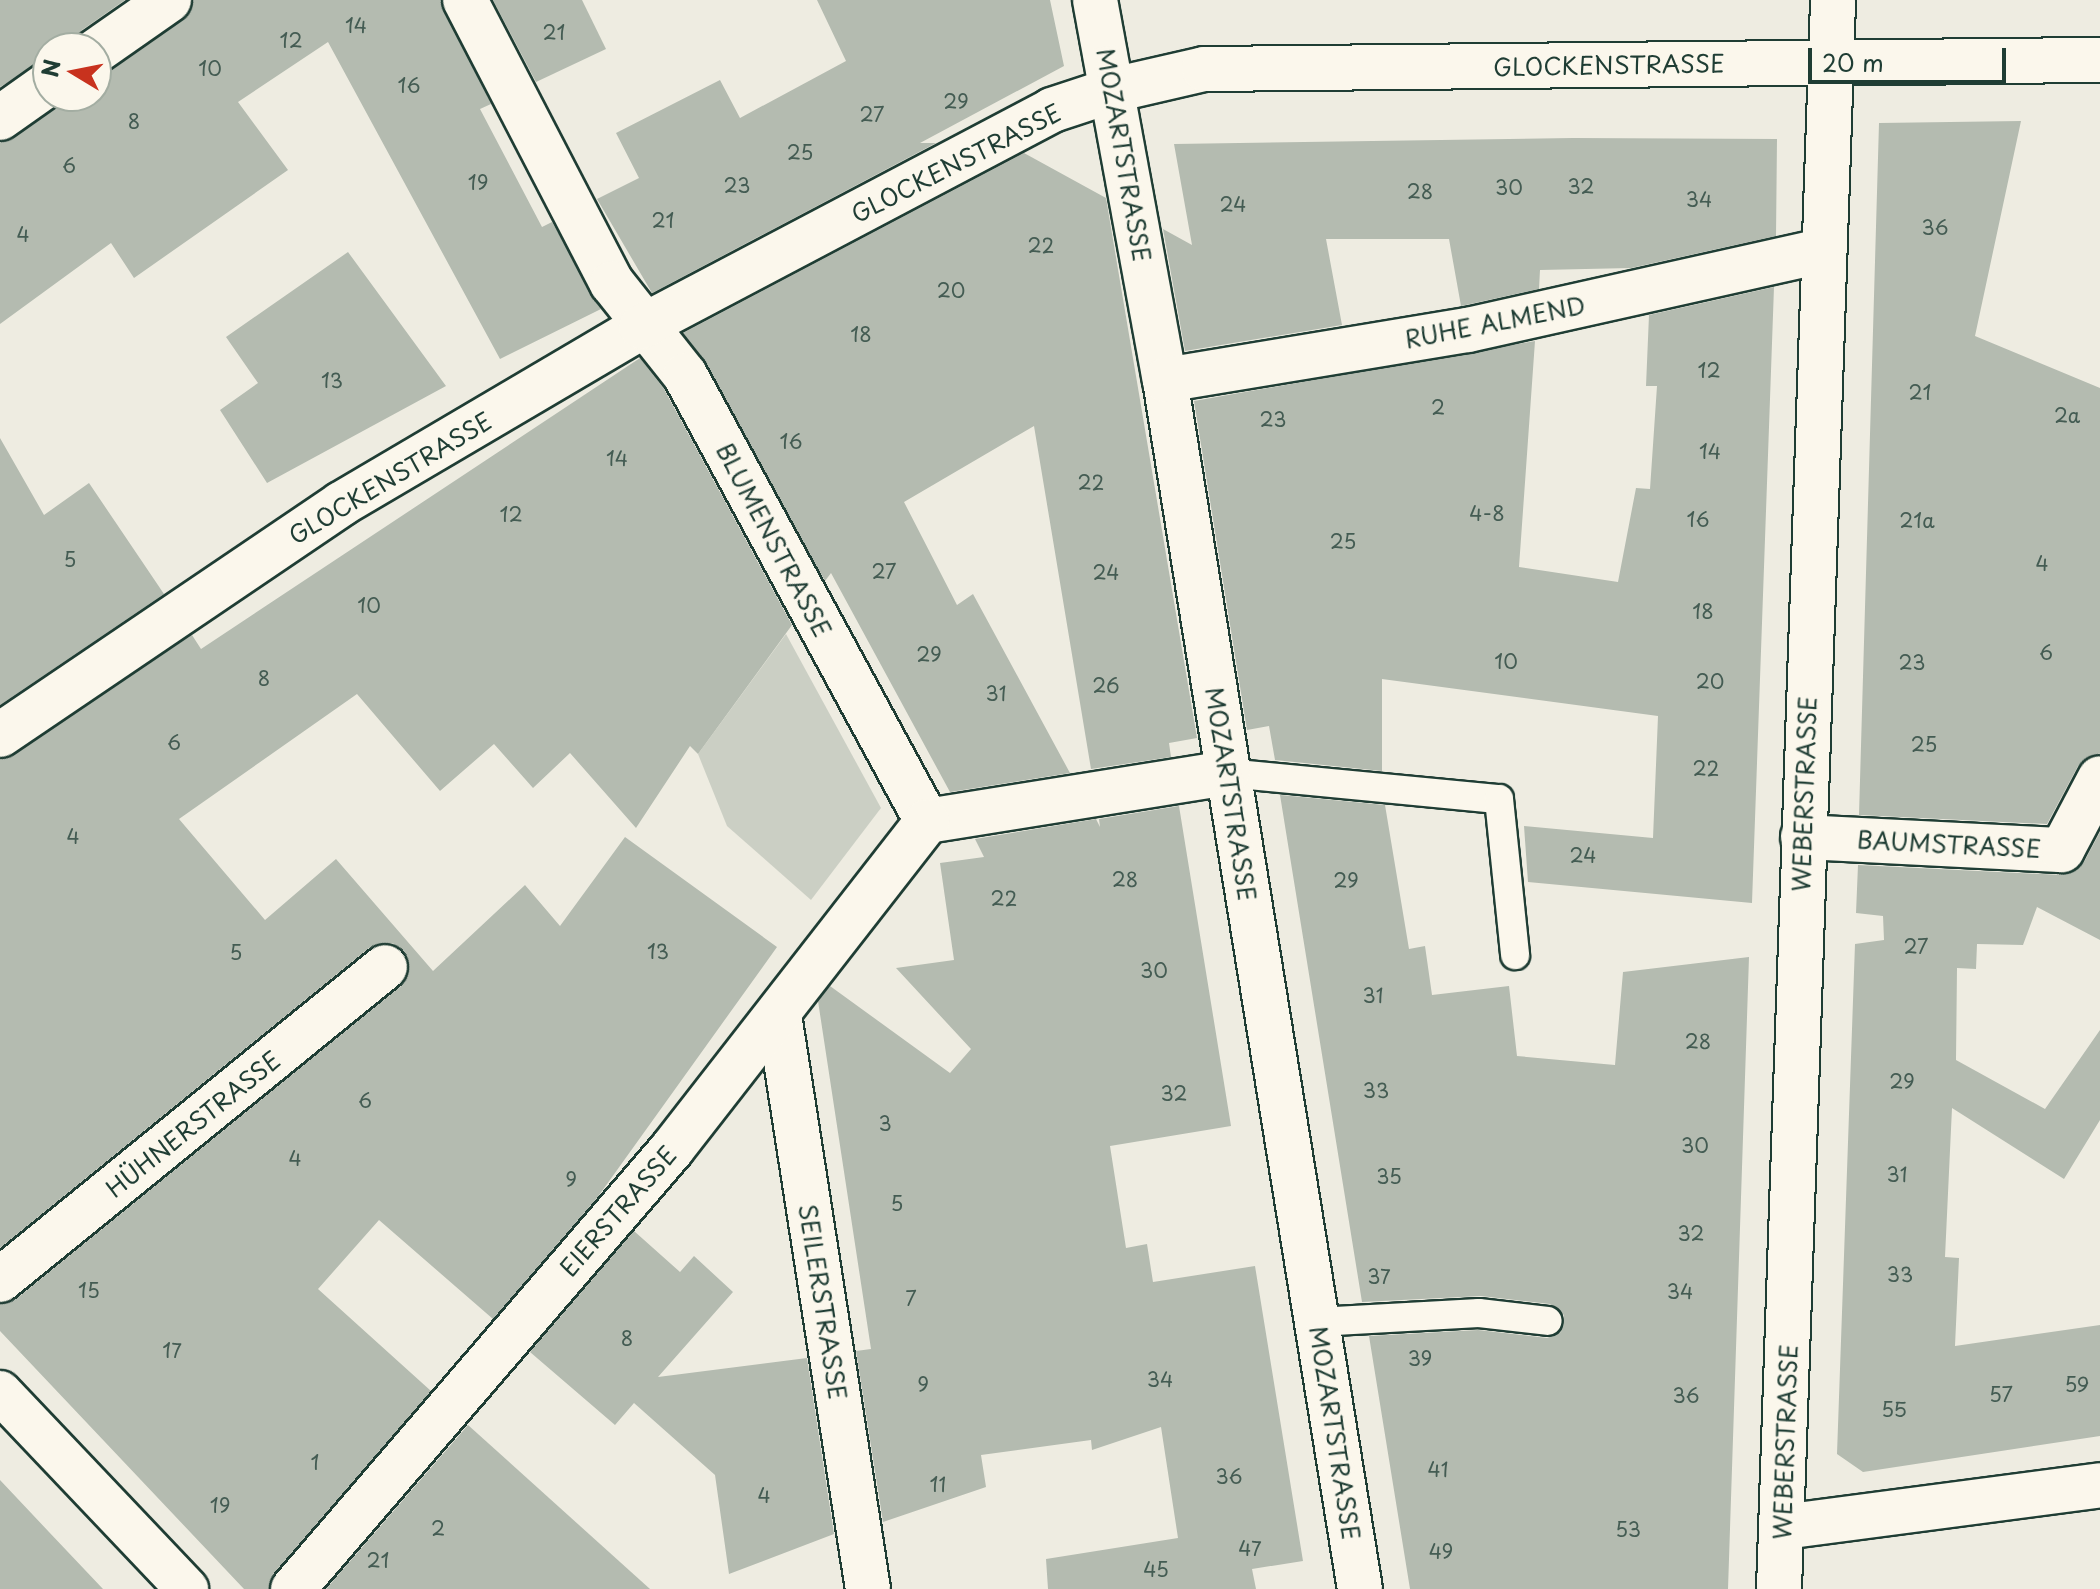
<!DOCTYPE html>
<meta charset="utf-8">
<style>
body{margin:0}
#map{position:relative;width:2100px;height:1589px;overflow:hidden;background:#eeece1;font-family:"Playpen Sans",sans-serif}
div>[style]{position:absolute}
.green>*{inset:0;background:#cbcfc4}
.building>*{inset:0;background:#b4bbb0}
.roads{filter:drop-shadow(2px 0 #1f3d34) drop-shadow(-2px 0 #1f3d34) drop-shadow(0 2px #1f3d34) drop-shadow(0 -2px #1f3d34)}
.service>*{height:28px;margin:-14px;padding:0 14px;transform-origin:14px;border-radius:14px;background:#fbf7ec}
.pedestrian>*{height:42px;margin:-21px;padding:0 21px;transform-origin:21px;border-radius:21px;background:#fbf7ec}
.minor>*{height:44px;margin:-22px;padding:0 22px;transform-origin:22px;border-radius:22px;background:#fbf7ec}
span{translate:-50% -50%;white-space:nowrap;text-align:center;line-height:1.15;-webkit-text-stroke:8px #fbf7ec;paint-order:stroke}
.number-label{font-size:20px;color:#445c53}
.number-label span{-webkit-text-stroke-width:0}
.street-label{font-size:24px;color:#1f3d34}
.north{position:absolute;left:32px;top:32px;width:80px;height:80px;box-sizing:border-box;background:#fbf7ec;border:2px solid #a3ada2;border-radius:50%;rotate:280deg;font-size:22px;font-weight:700;line-height:32px;text-align:center;color:#1f3d34}
.north::after{content:'';display:block;margin:auto;width:28px;height:36px;background:#c8321e;clip-path:polygon(50% 0,100% 100%,50% 72%,0 100%)}
.scale{position:absolute;left:1808px;top:48px;width:198px;height:36px;box-sizing:border-box;border:4px solid #1f3d34;border-top:0;padding-left:10px;font-size:24px;line-height:28px;white-space:nowrap;color:#1f3d34;-webkit-text-stroke:6px #fbf7ec;paint-order:stroke}
</style>
<div id="map">
<div class="green">
<i style="clip-path:polygon(786px 634px,881px 808px,811px 900px,727px 826px,698px 754px)"></i>
</div>
<div class="building">
<i style="clip-path:polygon(0 0,125px 0,82px 30px,72px 48px,48px 48px,48px 59px,0 87px)"></i>
<i style="clip-path:polygon(194px 0,440px 0,491px 104px,480px 109px,542px 227px,552px 222px,601px 309px,500px 359px,328px 42px,238px 102px,288px 170px,134px 278px,111px 243px,0 324px,0 143px,70px 96px,96px 96px,96px 76px,183px 20px)"></i>
<i style="clip-path:polygon(493px 0,582px 0,606px 49px,536px 82px)"></i>
<i style="clip-path:polygon(817px 0,1050px 0,1064px 66px,920px 143px,936px 143px,652px 293px,597px 199px,639px 178px,616px 133px,720px 80px,740px 118px,846px 61px)"></i>
<i style="clip-path:polygon(2021px 121px,1975px 336px,2100px 388px,2100px 753px,2078px 766px,2047px 824px,1859px 815px,1879px 123px)"></i>
<i style="clip-path:polygon(1573px 138px,1777px 139px,1776px 236px,1631px 268px,1540px 270px,1539px 289px,1461px 306px,1449px 239px,1326px 239px,1342px 325px,1185px 351px,1163px 229px,1192px 245px,1174px 144px)"></i>
<i style="clip-path:polygon(1024px 153px,1106px 198px,1197px 738px,1169px 743px,1171px 757px,1091px 769px,1034px 426px,904px 502px,957px 605px,973px 594px,1070px 773px,950px 792px,831px 573px,825px 581px,683px 333px)"></i>
<i style="clip-path:polygon(348px 252px,446px 386px,267px 483px,220px 410px,258px 383px,226px 337px)"></i>
<i style="clip-path:polygon(1774px 287px,1752px 903px,1528px 882px,1524px 826px,1653px 838px,1658px 716px,1382px 679px,1382px 771px,1275px 760px,1269px 726px,1247px 730px,1194px 401px,1535px 341px,1519px 567px,1618px 582px,1636px 488px,1650px 489px,1657px 386px,1646px 386px,1649px 315px)"></i>
<i style="clip-path:polygon(640px 358px,664px 389px,792px 625px,698px 754px,690px 746px,636px 828px,570px 753px,533px 788px,494px 744px,440px 791px,357px 694px,179px 819px,265px 920px,336px 859px,433px 971px,525px 885px,560px 926px,625px 837px,777px 947px,597px 1198px,493px 1319px,379px 1220px,318px 1289px,431px 1391px,274px 1573px,269px 1589px,244px 1589px,0 1331px,0 1304px,16px 1299px,401px 986px,409px 962px,393px 943px,369px 948px,0 1248px,0 760px,192px 635px,201px 649px)"></i>
<i style="clip-path:polygon(0 438px,44px 515px,89px 483px,164px 594px,0 705px)"></i>
<i style="clip-path:polygon(1280px 795px,1385px 805px,1409px 949px,1425px 946px,1432px 995px,1509px 986px,1517px 1056px,1615px 1065px,1623px 972px,1749px 957px,1728px 1589px,1410px 1589px,1369px 1336px,1478px 1330px,1547px 1338px,1561px 1332px,1564px 1315px,1550px 1304px,1481px 1296px,1362px 1302px)"></i>
<i style="clip-path:polygon(1179px 806px,1231px 1126px,1110px 1146px,1126px 1248px,1147px 1244px,1153px 1282px,1255px 1266px,1303px 1561px,1252px 1569px,1256px 1589px,1048px 1589px,1046px 1559px,1178px 1538px,1161px 1427px,1092px 1450px,1091px 1440px,981px 1455px,986px 1487px,883px 1522px,856px 1351px,871px 1349px,818px 1001px,830px 986px,950px 1073px,971px 1049px,896px 968px,954px 960px,940px 863px,984px 857px,975px 839px,1096px 819px,1100px 827px,1099px 819px)"></i>
<i style="clip-path:polygon(2100px 832px,2100px 940px,2037px 907px,2023px 945px,1977px 944px,1976px 969px,1957px 968px,1956px 1060px,2045px 1109px,2100px 1030px,2100px 1120px,2064px 1179px,1952px 1108px,1945px 1257px,1959px 1258px,1955px 1346px,2100px 1325px,2100px 1436px,1863px 1472px,1837px 1454px,1855px 944px,1884px 940px,1883px 916px,1856px 913px,1858px 865px,2062px 875px,2084px 862px)"></i>
<i style="clip-path:polygon(634px 1231px,680px 1272px,694px 1256px,733px 1292px,658px 1377px,807px 1358px,834px 1534px,729px 1574px,715px 1475px,634px 1403px,615px 1425px,530px 1352px)"></i>
<i style="clip-path:polygon(468px 1425px,650px 1589px,326px 1589px)"></i>
<i style="clip-path:polygon(0 1480px,49px 1532px,103px 1589px,0 1589px)"></i>
</div>
<div class="roads">
<div class="service">
<i style="left:1227px;top:773px;width:273px;rotate:5.5deg"></i>
<i style="left:1499px;top:799px;width:157px;rotate:84.1deg"></i>
<i style="left:1317px;top:1322px;width:162px;rotate:-3.2deg"></i>
<i style="left:1479px;top:1313px;width:69px;rotate:6.6deg"></i>
</div>
<div class="pedestrian">
<i style="left:0;top:1392px;width:272px;rotate:46.5deg"></i>
</div>
<div class="minor">
<i style="left:465px;top:0;width:319px;rotate:62.6deg"></i>
<i style="left:612px;top:283px;width:117px;rotate:51.6deg"></i>
<i style="left:685px;top:375px;width:507px;rotate:61.52deg"></i>
<i style="left:1095px;top:0;width:386px;rotate:79.6deg"></i>
<i style="left:1165px;top:380px;width:1225px;rotate:80.84deg"></i>
<i style="left:96px;top:51px;width:89px;rotate:-34.9deg"></i>
<i style="left:0;top:118px;width:59px;rotate:-35.3deg"></i>
<i style="left:1165px;top:380px;width:307px;rotate:-9.4deg"></i>
<i style="left:1468px;top:330px;width:363px;rotate:-12.6deg"></i>
<i style="left:0;top:735px;width:412px;rotate:-34.1deg"></i>
<i style="left:341px;top:504px;width:348px;rotate:-30.5deg"></i>
<i style="left:641px;top:327px;width:465px;rotate:-27.8deg"></i>
<i style="left:1052px;top:110px;width:64px;rotate:-18.2deg"></i>
<i style="left:1113px;top:90px;width:93px;rotate:-13deg"></i>
<i style="left:1204px;top:69px;width:896px;rotate:-0.58deg"></i>
<i style="left:927px;top:821px;width:304px;rotate:-9.1deg"></i>
<i style="left:1803px;top:837px;width:259px;rotate:2.9deg"></i>
<i style="left:2062px;top:850px;width:81px;rotate:-62.2deg"></i>
<i style="left:779px;top:1015px;width:581px;rotate:81.19deg"></i>
<i style="left:0;top:1280px;width:496px;rotate:-39.1deg"></i>
<i style="left:1783px;top:1527px;width:320px;rotate:-7.5deg"></i>
<i style="left:293px;top:1589px;width:581px;rotate:-49.26deg"></i>
<i style="left:672px;top:1149px;width:415px;rotate:-52.1deg"></i>
<i style="left:1779px;top:1589px;width:1590px;rotate:-88.05deg"></i>
</div>
</div>
<div class="number-label">
<span style="left:356px;top:25px">14</span>
<span style="left:554px;top:32px">21</span>
<span style="left:291px;top:40px">12</span>
<span style="left:210px;top:68px">10</span>
<span style="left:409px;top:85px">16</span>
<span style="left:956px;top:101px">29</span>
<span style="left:872px;top:114px">27</span>
<span style="left:134px;top:121px">8</span>
<span style="left:800px;top:152px">25</span>
<span style="left:69px;top:165px">6</span>
<span style="left:478px;top:182px">19</span>
<span style="left:737px;top:185px">23</span>
<span style="left:1581px;top:186px">32</span>
<span style="left:1509px;top:187px">30</span>
<span style="left:1420px;top:191px">28</span>
<span style="left:1699px;top:199px">34</span>
<span style="left:1233px;top:204px">24</span>
<span style="left:663px;top:220px">21</span>
<span style="left:1935px;top:227px">36</span>
<span style="left:23px;top:234px">4</span>
<span style="left:1041px;top:245px">22</span>
<span style="left:951px;top:290px">20</span>
<span style="left:861px;top:334px">18</span>
<span style="left:1709px;top:370px">12</span>
<span style="left:332px;top:380px">13</span>
<span style="left:1920px;top:392px">21</span>
<span style="left:1438px;top:407px">2</span>
<span style="left:2067px;top:415px">2a</span>
<span style="left:1273px;top:419px">23</span>
<span style="left:791px;top:441px">16</span>
<span style="left:1710px;top:451px">14</span>
<span style="left:617px;top:458px">14</span>
<span style="left:1091px;top:482px">22</span>
<span style="left:1487px;top:513px">4-8</span>
<span style="left:511px;top:514px">12</span>
<span style="left:1698px;top:519px">16</span>
<span style="left:1917px;top:520px">21a</span>
<span style="left:1343px;top:541px">25</span>
<span style="left:70px;top:559px">5</span>
<span style="left:2042px;top:563px">4</span>
<span style="left:884px;top:571px">27</span>
<span style="left:1106px;top:572px">24</span>
<span style="left:369px;top:605px">10</span>
<span style="left:1703px;top:611px">18</span>
<span style="left:2046px;top:652px">6</span>
<span style="left:929px;top:654px">29</span>
<span style="left:1506px;top:661px">10</span>
<span style="left:1912px;top:662px">23</span>
<span style="left:264px;top:678px">8</span>
<span style="left:1710px;top:681px">20</span>
<span style="left:1106px;top:685px">26</span>
<span style="left:996px;top:693px">31</span>
<span style="left:174px;top:742px">6</span>
<span style="left:1924px;top:744px">25</span>
<span style="left:1706px;top:768px">22</span>
<span style="left:73px;top:836px">4</span>
<span style="left:1583px;top:855px">24</span>
<span style="left:1125px;top:879px">28</span>
<span style="left:1346px;top:880px">29</span>
<span style="left:1004px;top:898px">22</span>
<span style="left:1916px;top:946px">27</span>
<span style="left:658px;top:951px">13</span>
<span style="left:236px;top:952px">5</span>
<span style="left:1154px;top:970px">30</span>
<span style="left:1373px;top:995px">31</span>
<span style="left:1698px;top:1041px">28</span>
<span style="left:1902px;top:1081px">29</span>
<span style="left:1376px;top:1090px">33</span>
<span style="left:1174px;top:1093px">32</span>
<span style="left:365px;top:1100px">6</span>
<span style="left:885px;top:1123px">3</span>
<span style="left:1695px;top:1145px">30</span>
<span style="left:295px;top:1158px">4</span>
<span style="left:1897px;top:1174px">31</span>
<span style="left:1389px;top:1176px">35</span>
<span style="left:571px;top:1179px">9</span>
<span style="left:897px;top:1203px">5</span>
<span style="left:1691px;top:1233px">32</span>
<span style="left:1900px;top:1274px">33</span>
<span style="left:1379px;top:1276px">37</span>
<span style="left:89px;top:1290px">15</span>
<span style="left:1680px;top:1291px">34</span>
<span style="left:911px;top:1298px">7</span>
<span style="left:627px;top:1338px">8</span>
<span style="left:172px;top:1350px">17</span>
<span style="left:1420px;top:1358px">39</span>
<span style="left:1160px;top:1379px">34</span>
<span style="left:923px;top:1384px">9</span>
<span style="left:2077px;top:1384px">59</span>
<span style="left:2001px;top:1394px">57</span>
<span style="left:1686px;top:1395px">36</span>
<span style="left:1894px;top:1409px">55</span>
<span style="left:315px;top:1462px">1</span>
<span style="left:1438px;top:1469px">41</span>
<span style="left:1229px;top:1476px">36</span>
<span style="left:938px;top:1484px">11</span>
<span style="left:764px;top:1495px">4</span>
<span style="left:220px;top:1505px">19</span>
<span style="left:438px;top:1528px">2</span>
<span style="left:1628px;top:1529px">53</span>
<span style="left:1250px;top:1548px">47</span>
<span style="left:1441px;top:1551px">49</span>
<span style="left:378px;top:1560px">21</span>
<span style="left:1156px;top:1569px">45</span>
</div>
<div class="street-label">
<span style="left:1609px;top:65px;rotate:-1deg">GLOCKENSTRASSE</span>
<span style="left:1124px;top:155px;rotate:80deg">MOZARTSTRASSE</span>
<span style="left:956px;top:163px;rotate:-27deg">GLOCKENSTRASSE</span>
<span style="left:1495px;top:322px;rotate:-11deg">RUHE ALMEND</span>
<span style="left:390px;top:478px;rotate:-31deg">GLOCKENSTRASSE</span>
<span style="left:774px;top:540px;rotate:62deg">BLUMENSTRASSE</span>
<span style="left:1231px;top:794px;rotate:81deg">MOZARTSTRASSE</span>
<span style="left:1804px;top:794px;rotate:-88deg">WEBERSTRASSE</span>
<span style="left:1949px;top:844px;rotate:3deg">BAUMSTRASSE</span>
<span style="left:193px;top:1124px;rotate:-39deg">HÜHNERSTRASSE</span>
<span style="left:618px;top:1211px;rotate:-49deg">EIERSTRASSE</span>
<span style="left:823px;top:1302px;rotate:81deg">SEILERSTRASSE</span>
<span style="left:1335px;top:1433px;rotate:81deg">MOZARTSTRASSE</span>
<span style="left:1785px;top:1442px;rotate:-88deg">WEBERSTRASSE</span>
</div>
<div class="north">N</div>
<div class="scale">20 m</div>
</div>
